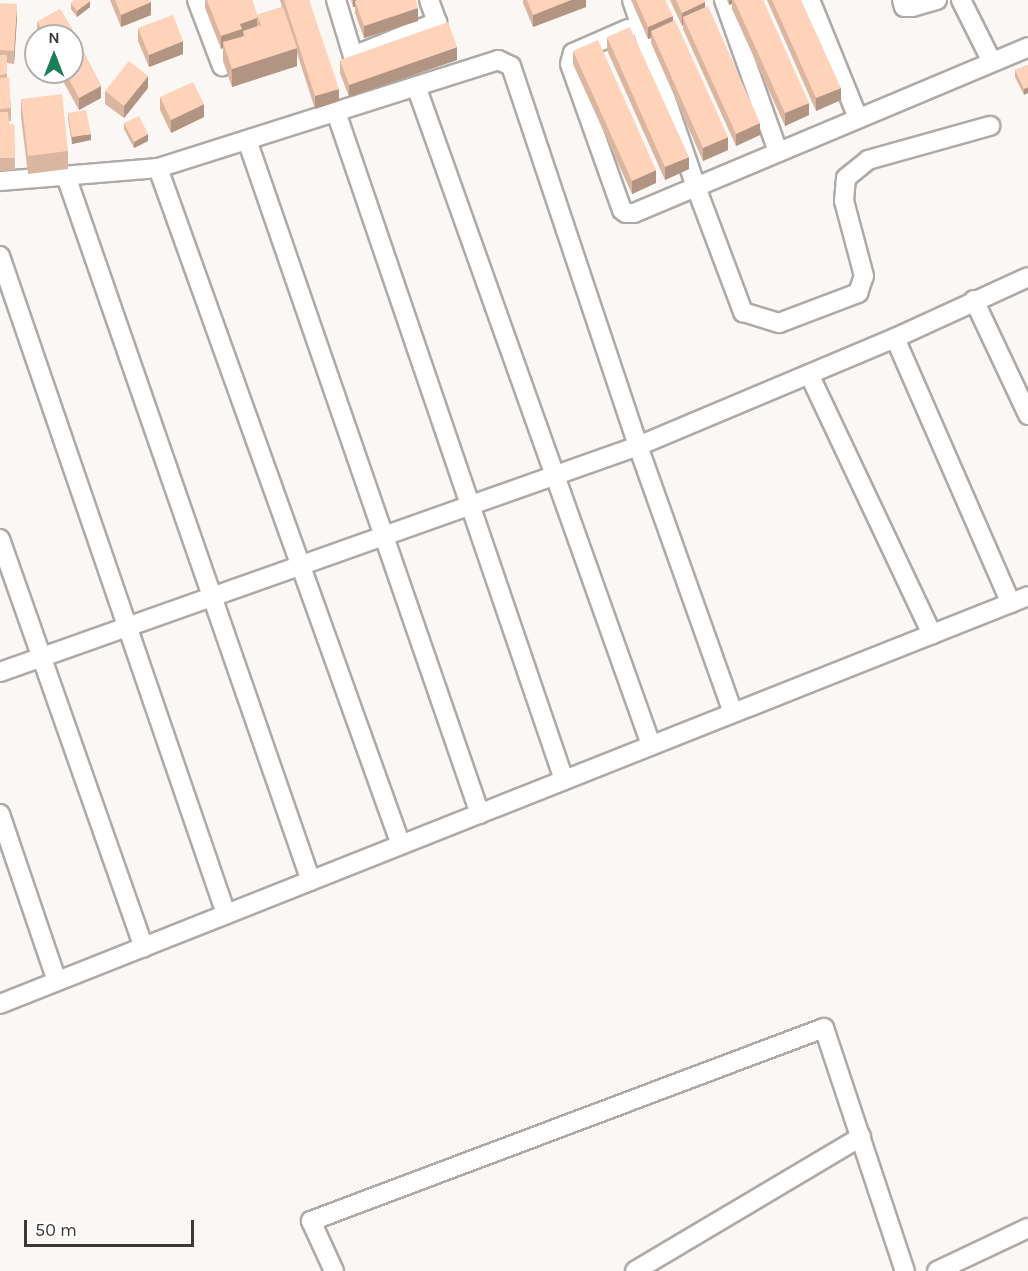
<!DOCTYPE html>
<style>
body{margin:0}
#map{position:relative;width:1028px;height:1271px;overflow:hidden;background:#fbf7f4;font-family:Karla,sans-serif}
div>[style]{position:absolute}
.roads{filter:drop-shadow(2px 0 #aeaaa8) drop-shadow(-2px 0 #aeaaa8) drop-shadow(0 2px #aeaaa8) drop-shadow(0 -2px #aeaaa8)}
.street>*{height:18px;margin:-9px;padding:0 9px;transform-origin:9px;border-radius:9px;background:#fff}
.wall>*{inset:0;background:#dab5a0}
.shaded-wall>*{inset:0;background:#b29482}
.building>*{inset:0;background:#fed3ba}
span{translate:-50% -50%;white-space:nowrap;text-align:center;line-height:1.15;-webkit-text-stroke:4.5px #fff;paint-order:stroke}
.north{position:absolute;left:24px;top:24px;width:60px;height:60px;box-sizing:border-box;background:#fff;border:2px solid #b1b0b0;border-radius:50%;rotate:0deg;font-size:16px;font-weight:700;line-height:24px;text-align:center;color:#3c3a39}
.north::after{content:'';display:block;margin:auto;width:21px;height:27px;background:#187f59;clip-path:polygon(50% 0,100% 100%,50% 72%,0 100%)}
.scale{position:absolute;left:24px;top:1220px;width:170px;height:27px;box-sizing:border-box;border:3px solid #3c3a39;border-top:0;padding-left:8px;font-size:18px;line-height:21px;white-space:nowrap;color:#3c3a39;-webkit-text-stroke:4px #fff;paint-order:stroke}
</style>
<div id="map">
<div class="roads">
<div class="street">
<i style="left:197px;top:0;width:71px;rotate:69.3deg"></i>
<i style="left:336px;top:0;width:59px;rotate:73.1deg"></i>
<i style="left:353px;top:56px;width:91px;rotate:-22deg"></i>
<i style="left:437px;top:22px;width:23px;rotate:-110deg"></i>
<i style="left:632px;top:0;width:198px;rotate:71.1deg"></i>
<i style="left:696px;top:187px;width:134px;rotate:69.4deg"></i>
<i style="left:743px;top:312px;width:38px;rotate:17deg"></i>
<i style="left:779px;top:323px;width:85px;rotate:-20.8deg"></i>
<i style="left:858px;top:293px;width:18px;rotate:-71deg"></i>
<i style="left:864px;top:276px;width:78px;rotate:-104.9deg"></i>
<i style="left:844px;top:201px;width:23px;rotate:-85deg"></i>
<i style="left:846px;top:178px;width:28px;rotate:-39deg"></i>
<i style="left:868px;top:160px;width:127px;rotate:-15.6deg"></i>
<i style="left:724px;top:0;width:161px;rotate:70.4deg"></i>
<i style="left:810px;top:0;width:127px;rotate:67.9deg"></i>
<i style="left:902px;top:0;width:7px;rotate:74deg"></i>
<i style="left:904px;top:7px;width:8px"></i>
<i style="left:912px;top:7px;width:26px;rotate:-16deg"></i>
<i style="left:961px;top:0;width:69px;rotate:63.4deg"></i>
<i style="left:628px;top:29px;width:60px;rotate:156.4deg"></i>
<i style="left:573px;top:53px;width:11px;rotate:105deg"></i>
<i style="left:570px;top:64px;width:155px;rotate:70.4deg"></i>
<i style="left:622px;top:210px;width:5px;rotate:37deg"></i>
<i style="left:626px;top:213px;width:8px"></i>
<i style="left:634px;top:213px;width:428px;rotate:-22.8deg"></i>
<i style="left:416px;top:86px;width:700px;rotate:70.37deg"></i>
<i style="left:336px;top:112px;width:706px;rotate:71.15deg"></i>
<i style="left:247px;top:140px;width:713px;rotate:70.93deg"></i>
<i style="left:158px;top:168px;width:719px;rotate:70.26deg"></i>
<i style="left:66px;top:176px;width:746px;rotate:70.84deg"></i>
<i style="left:0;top:181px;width:159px;rotate:-4.7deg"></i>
<i style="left:158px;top:168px;width:357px;rotate:-17.6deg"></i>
<i style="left:498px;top:60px;width:14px;rotate:25deg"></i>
<i style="left:511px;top:66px;width:401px;rotate:71.5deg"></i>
<i style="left:638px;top:446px;width:283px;rotate:70.4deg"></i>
<i style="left:0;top:256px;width:696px;rotate:71.04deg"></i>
<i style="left:974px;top:300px;width:127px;rotate:64.8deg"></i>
<i style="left:895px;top:338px;width:289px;rotate:66.4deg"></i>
<i style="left:1011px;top:603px;width:18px;rotate:-22deg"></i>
<i style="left:809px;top:374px;width:288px;rotate:64.7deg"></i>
<i style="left:0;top:539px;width:433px;rotate:70.6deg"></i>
<i style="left:0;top:672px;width:677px;rotate:-19.51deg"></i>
<i style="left:638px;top:446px;width:279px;rotate:-22.8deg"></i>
<i style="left:895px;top:338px;width:146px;rotate:-24.6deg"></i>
<i style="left:0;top:814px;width:176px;rotate:71.2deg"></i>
<i style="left:0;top:1004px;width:1088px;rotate:-21.64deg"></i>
<i style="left:334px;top:1271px;width:55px;rotate:-114.7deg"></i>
<i style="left:311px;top:1221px;width:548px;rotate:-20.62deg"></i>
<i style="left:824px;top:1028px;width:256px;rotate:71.6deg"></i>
<i style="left:635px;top:1271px;width:263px;rotate:-30.7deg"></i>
<i style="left:937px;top:1271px;width:101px;rotate:-25.3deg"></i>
</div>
</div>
<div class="wall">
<i style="clip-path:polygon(110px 0,150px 0,151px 15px,121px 27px)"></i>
<i style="clip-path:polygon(205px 0,252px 0,257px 15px,282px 7px,280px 0,309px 0,339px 101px,315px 109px,297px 53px,297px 66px,232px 87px,223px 61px,223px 48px,221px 49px,205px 8px)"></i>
<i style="clip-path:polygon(351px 0,416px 0,418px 21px,364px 38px,355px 13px,355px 7px,353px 7px)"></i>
<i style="clip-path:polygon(523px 0,586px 0,586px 7px,533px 27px,523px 3px)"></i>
<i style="clip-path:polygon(631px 0,665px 0,673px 21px,728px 150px,703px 161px,651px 43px,651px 38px,648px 39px)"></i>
<i style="clip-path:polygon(670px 0,705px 0,705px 7px,760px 135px,736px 146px,683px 29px,683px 25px,682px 26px)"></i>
<i style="clip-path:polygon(727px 0,763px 0,809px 115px,785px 126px,732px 9px,732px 4px,729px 5px)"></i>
<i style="clip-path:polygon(767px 0,801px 0,841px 100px,816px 111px)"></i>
<i style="clip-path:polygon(0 3px,17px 17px,14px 64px,7px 63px,7px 77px,11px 108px,11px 121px,9px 121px,9px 124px,14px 124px,15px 170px,0 171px)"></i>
<i style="clip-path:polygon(71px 3px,90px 7px,77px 17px,71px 9px)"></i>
<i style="clip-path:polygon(60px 9px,75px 34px,75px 43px,78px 41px,101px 86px,101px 98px,79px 110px,58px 72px,72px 72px,72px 36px,37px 36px,37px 22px)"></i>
<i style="clip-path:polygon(138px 28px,183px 54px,149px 67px,138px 41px)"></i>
<i style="clip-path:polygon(607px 37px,689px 169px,665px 180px,607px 50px)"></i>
<i style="clip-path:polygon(573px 51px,656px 183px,632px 194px,573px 64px)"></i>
<i style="clip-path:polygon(340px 60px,457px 60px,349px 97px,340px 73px)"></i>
<i style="clip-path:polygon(1028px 65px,1024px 95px,1015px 77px,1015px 70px)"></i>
<i style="clip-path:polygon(148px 88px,124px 118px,105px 104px,105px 91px)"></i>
<i style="clip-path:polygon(160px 97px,204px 117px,171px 133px,160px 110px)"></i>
<i style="clip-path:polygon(21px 99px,68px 151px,68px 169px,28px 174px,21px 117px)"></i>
<i style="clip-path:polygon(68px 113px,91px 140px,72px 144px,68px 119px)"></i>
<i style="clip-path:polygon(124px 123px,148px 141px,134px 148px,124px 129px)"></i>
</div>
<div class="shaded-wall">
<i style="clip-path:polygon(353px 0,376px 0,355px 1px,355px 7px,353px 7px)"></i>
<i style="clip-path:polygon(571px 0,586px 0,586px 7px,533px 27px,533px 15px)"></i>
<i style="clip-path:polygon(729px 0,732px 0,732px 4px,729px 5px)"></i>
<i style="clip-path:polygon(90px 1px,90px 7px,77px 17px,77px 11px)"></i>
<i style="clip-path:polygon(151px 2px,151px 15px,121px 27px,121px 15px)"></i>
<i style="clip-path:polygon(705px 2px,705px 15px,683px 17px,683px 25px,682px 26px,682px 13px)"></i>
<i style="clip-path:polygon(17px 4px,17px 17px,14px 64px,14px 51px)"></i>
<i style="clip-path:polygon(418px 8px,418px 21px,364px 38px,364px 26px)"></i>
<i style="clip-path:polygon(673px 16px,673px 29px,651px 31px,651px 38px,648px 39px,648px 27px)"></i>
<i style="clip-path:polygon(257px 18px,257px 30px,243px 31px,243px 36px,242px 36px,242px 41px,223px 42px,223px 48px,221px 49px,221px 36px,240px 24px)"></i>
<i style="clip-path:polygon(75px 34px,75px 47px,72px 48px,72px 36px)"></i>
<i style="clip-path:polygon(183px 41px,183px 54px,149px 67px,149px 55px)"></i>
<i style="clip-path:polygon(457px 47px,457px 60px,349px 97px,349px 85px)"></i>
<i style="clip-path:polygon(297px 48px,297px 66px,232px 87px,232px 69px)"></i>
<i style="clip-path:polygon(148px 76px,148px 88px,124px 118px,124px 106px)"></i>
<i style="clip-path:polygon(101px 86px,101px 98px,79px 110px,79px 98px)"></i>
<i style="clip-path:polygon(1028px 87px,1028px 93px,1024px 95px,1024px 89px)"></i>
<i style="clip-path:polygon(841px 88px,841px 100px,816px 111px,816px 98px)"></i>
<i style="clip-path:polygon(339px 89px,339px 101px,315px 109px,315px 96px)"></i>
<i style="clip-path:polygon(809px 103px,809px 115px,785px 126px,785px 113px)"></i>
<i style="clip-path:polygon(204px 104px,204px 117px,171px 133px,171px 120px)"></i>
<i style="clip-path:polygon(760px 123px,760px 135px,736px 146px,736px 134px)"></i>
<i style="clip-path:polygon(91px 134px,91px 140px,72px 144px,72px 137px)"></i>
<i style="clip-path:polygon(148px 134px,148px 141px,134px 148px,134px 142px)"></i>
<i style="clip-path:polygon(728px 137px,728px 150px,703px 161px,703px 148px)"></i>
<i style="clip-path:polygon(689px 157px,689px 169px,665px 180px,665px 167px)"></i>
<i style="clip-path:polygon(656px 170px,656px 183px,632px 194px,632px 181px)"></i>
</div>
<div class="building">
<i style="clip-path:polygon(74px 0,89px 0,90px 1px,77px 11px,71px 3px)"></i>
<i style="clip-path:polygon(115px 0,150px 0,151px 2px,121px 15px)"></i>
<i style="clip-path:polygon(207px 0,252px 0,258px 18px,257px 15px,257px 18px,240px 24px,242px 29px,221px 36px)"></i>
<i style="clip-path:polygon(284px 0,309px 0,339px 89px,315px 96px)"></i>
<i style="clip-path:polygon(357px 0,416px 0,418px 8px,364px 26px,355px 1px)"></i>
<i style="clip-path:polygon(527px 0,571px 0,533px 15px)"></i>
<i style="clip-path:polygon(636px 0,665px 0,673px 16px,648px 27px)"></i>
<i style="clip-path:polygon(676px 0,705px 0,705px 2px,682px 13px)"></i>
<i style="clip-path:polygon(734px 0,763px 0,809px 103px,785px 113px)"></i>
<i style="clip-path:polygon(772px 0,801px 0,841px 88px,816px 98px)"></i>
<i style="clip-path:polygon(0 3px,17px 4px,14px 51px,0 50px)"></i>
<i style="clip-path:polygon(708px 6px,760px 123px,736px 134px,683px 17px)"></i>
<i style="clip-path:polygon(283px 7px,297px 48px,232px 69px,223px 42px,245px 36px,243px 31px,261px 25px,257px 15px)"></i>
<i style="clip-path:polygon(60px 9px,75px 34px,72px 36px,45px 36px,37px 22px)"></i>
<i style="clip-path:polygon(173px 15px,183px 41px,149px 55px,138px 28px)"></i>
<i style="clip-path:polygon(675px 20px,728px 137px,703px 148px,651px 31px)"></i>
<i style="clip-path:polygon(448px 22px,457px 47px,349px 85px,340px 60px)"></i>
<i style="clip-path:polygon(630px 27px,689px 157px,665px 167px,607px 37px)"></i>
<i style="clip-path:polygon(598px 40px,656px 170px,632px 181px,573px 51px)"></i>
<i style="clip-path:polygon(78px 41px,101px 86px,79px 98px,65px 72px,72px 72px,72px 44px)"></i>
<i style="clip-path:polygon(0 55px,7px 55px,7px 74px,0 75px)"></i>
<i style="clip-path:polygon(129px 61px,148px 76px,124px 106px,105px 91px)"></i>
<i style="clip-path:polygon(1028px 65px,1028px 87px,1024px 89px,1015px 70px)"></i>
<i style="clip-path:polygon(9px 77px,11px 108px,0 109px,0 78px)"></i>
<i style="clip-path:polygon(193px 82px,204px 104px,171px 120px,160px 97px)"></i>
<i style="clip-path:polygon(62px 94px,68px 151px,28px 156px,21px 99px)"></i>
<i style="clip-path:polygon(86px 110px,91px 134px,72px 137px,68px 113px)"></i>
<i style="clip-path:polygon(0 112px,8px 112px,9px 124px,14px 124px,15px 158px,0 158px)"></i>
<i style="clip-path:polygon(139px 116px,148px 134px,134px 142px,124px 123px)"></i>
</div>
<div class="north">N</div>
<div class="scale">50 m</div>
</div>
